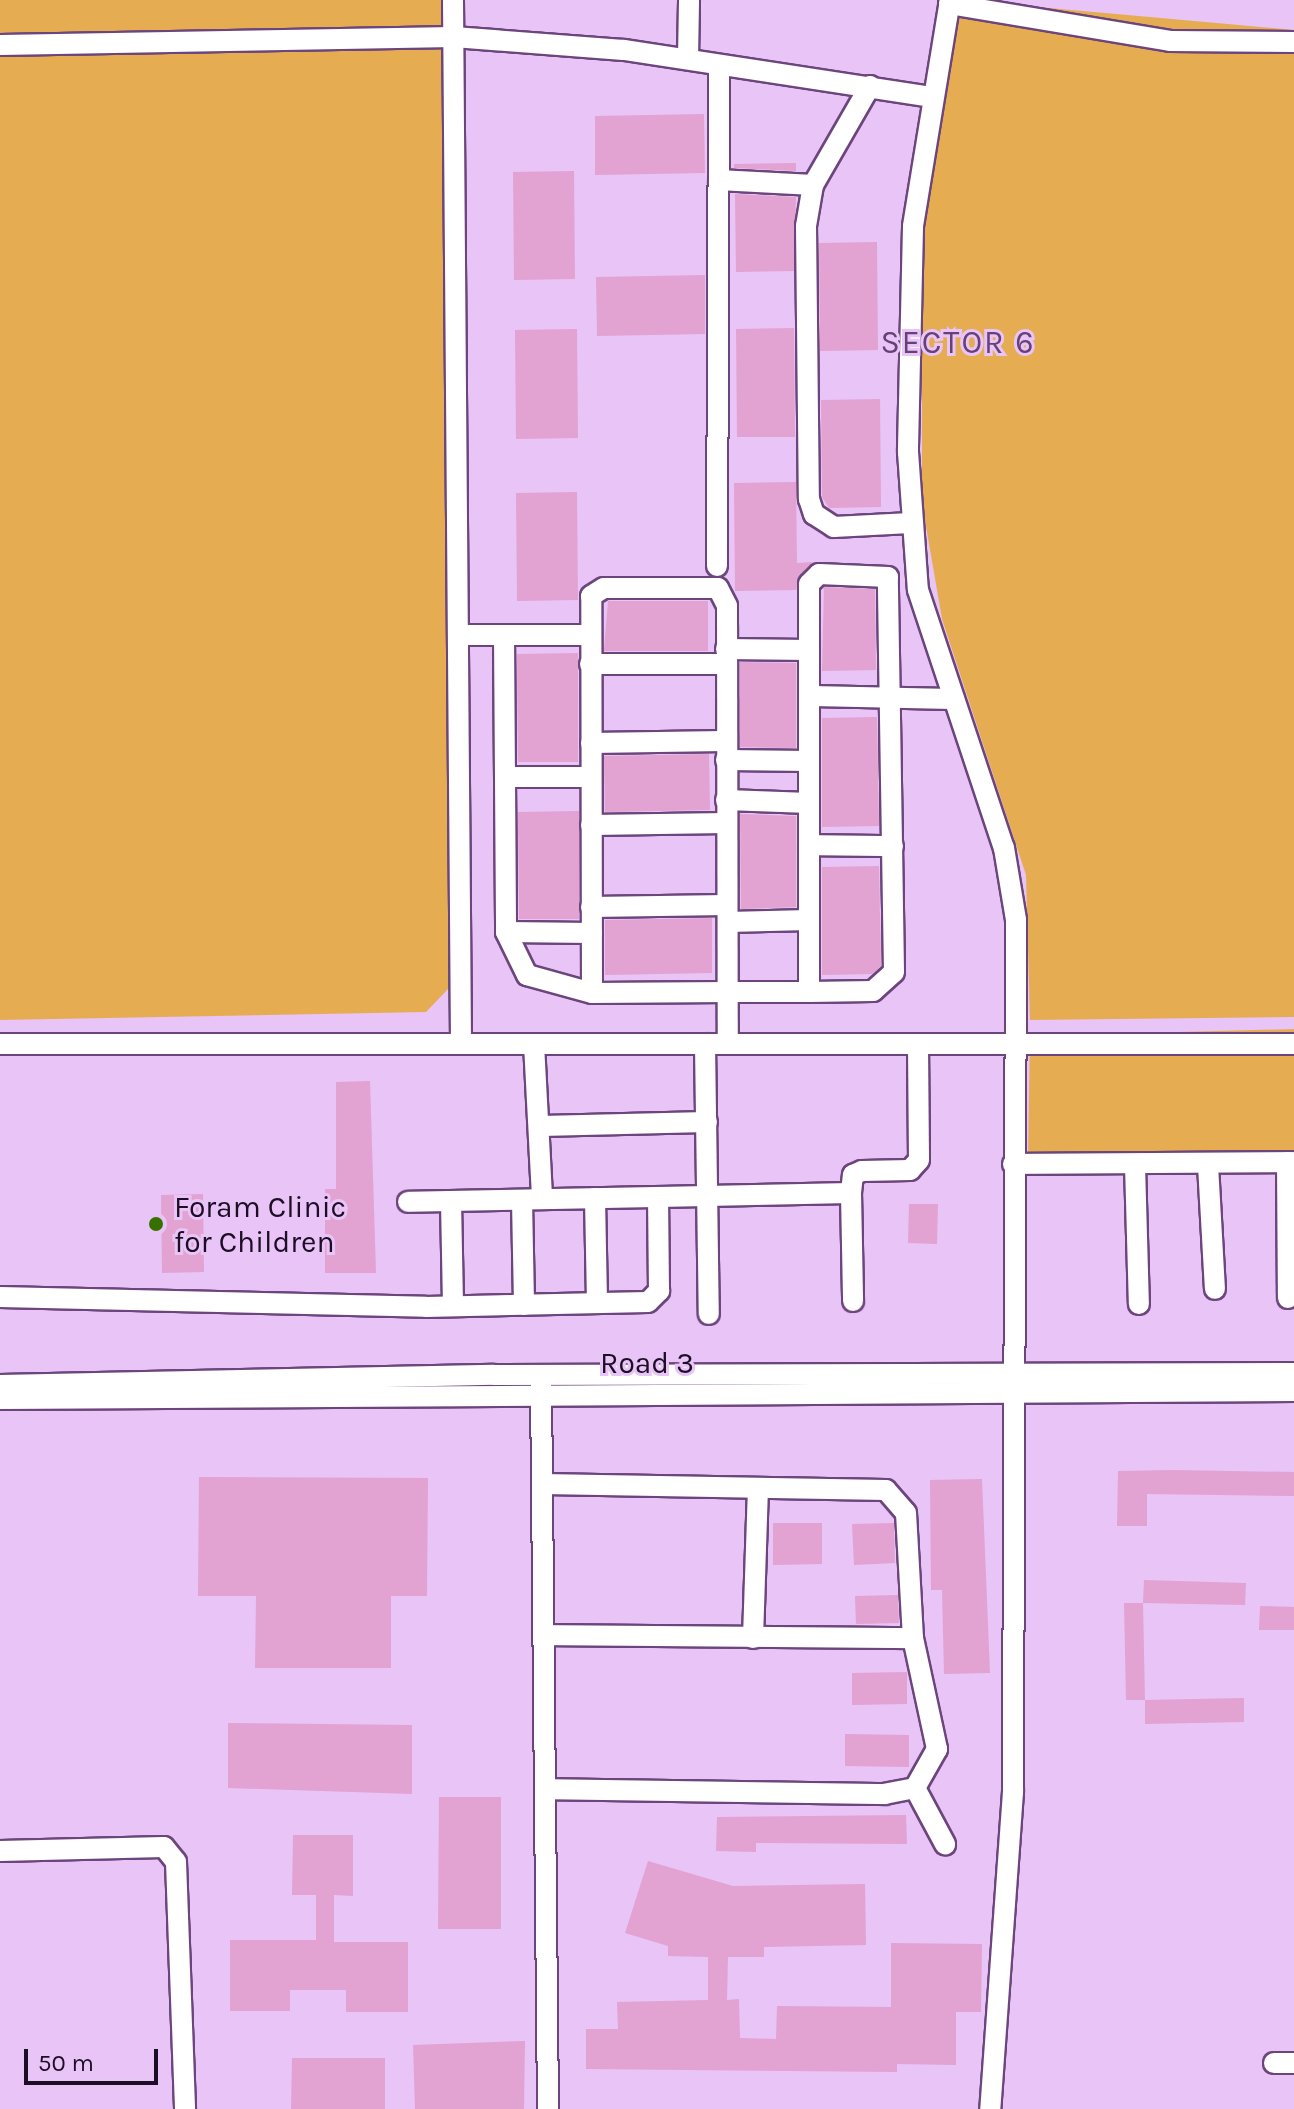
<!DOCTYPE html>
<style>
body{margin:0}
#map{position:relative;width:1294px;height:2109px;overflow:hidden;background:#e8c4f7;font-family:Karla,sans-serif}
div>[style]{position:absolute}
.green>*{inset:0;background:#e6ac51}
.building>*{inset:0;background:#e2a2d2}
.roads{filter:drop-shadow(2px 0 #6d457d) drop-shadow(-2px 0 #6d457d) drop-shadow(0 2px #6d457d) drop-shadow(0 -2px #6d457d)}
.minor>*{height:20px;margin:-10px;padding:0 10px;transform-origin:10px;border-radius:10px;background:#fff}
.dots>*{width:22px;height:22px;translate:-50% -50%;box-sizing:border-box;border:4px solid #e8c4f7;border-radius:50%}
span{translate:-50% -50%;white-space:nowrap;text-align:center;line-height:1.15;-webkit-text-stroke:6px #e8c4f7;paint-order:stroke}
.poi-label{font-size:30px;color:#1e0e25}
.left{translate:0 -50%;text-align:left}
.street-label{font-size:30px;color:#1e0e25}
.neighbourhood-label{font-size:32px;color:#674077;letter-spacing:2px}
.scale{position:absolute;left:24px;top:2049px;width:134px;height:36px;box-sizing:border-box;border:4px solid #1e0e25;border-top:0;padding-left:10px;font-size:24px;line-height:28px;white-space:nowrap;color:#1e0e25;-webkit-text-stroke:6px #e8c4f7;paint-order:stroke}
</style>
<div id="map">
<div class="green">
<i style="clip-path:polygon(0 0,447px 0,449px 988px,426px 1012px,0 1020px)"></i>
<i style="clip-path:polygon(960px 0,1294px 30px,1294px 1017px,1030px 1020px,1026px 875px,942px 619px,922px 503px,922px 226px)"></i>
<i style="clip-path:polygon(1294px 1029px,1294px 1153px,1028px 1158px,1030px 1036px)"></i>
</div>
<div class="building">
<i style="clip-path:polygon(704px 114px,705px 173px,595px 175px,595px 116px)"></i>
<i style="clip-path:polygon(796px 163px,796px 171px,734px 168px,734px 164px)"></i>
<i style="clip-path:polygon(574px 171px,575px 279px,514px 280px,513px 172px)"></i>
<i style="clip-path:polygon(735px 194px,796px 197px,794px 271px,736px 272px)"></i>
<i style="clip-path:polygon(877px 242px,878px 350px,820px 351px,819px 243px)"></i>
<i style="clip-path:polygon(705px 275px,705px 334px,597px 336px,596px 277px)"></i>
<i style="clip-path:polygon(794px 328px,795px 437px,737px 437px,736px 329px)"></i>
<i style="clip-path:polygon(577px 329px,578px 438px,516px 439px,515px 330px)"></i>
<i style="clip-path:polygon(880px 399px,881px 507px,829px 508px,822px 497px,821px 400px)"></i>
<i style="clip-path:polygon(796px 482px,797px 563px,813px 562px,796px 590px,735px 591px,734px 483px)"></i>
<i style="clip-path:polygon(577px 492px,578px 600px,517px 601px,516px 493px)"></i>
<i style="clip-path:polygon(824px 587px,875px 589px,876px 670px,822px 671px)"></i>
<i style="clip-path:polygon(608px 601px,708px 601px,708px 651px,604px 651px)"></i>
<i style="clip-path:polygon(578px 653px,578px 762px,518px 762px,517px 654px)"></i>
<i style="clip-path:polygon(740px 662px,796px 663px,796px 748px,740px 747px)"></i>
<i style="clip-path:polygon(877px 717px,879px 826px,822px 827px,822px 718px)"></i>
<i style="clip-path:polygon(709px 754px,710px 810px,605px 812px,604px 756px)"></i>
<i style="clip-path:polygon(579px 811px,579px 919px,519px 919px,518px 812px)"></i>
<i style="clip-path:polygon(740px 814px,796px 816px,796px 907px,741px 909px)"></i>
<i style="clip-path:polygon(879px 866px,881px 966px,872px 974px,822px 975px,822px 867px)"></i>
<i style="clip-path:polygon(712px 918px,712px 973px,605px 975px,605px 920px)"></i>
<i style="clip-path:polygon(370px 1081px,376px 1273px,325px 1273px,325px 1189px,336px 1189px,336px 1082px)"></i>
<i style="clip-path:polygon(203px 1194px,204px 1272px,162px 1273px,161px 1195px)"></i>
<i style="clip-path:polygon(909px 1204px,938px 1204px,937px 1244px,908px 1243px)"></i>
<i style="clip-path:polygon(1173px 1470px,1294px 1472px,1294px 1496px,1147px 1494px,1147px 1526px,1117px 1526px,1118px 1471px)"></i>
<i style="clip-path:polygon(199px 1477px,428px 1478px,427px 1596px,391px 1596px,391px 1668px,255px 1668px,256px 1596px,198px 1596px)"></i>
<i style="clip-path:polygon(982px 1479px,990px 1673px,944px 1674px,942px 1590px,931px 1590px,930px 1480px)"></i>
<i style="clip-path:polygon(773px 1523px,822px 1523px,822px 1564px,773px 1565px)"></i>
<i style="clip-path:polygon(894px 1523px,895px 1563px,854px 1565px,852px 1524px)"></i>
<i style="clip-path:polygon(1144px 1580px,1246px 1583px,1245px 1605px,1143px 1603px)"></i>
<i style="clip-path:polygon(898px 1595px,899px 1623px,856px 1624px,855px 1596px)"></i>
<i style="clip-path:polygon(1124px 1603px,1143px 1603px,1145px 1700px,1126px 1700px)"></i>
<i style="clip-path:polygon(1260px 1606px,1294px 1607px,1294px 1630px,1259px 1630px)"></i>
<i style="clip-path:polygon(907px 1672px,907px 1704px,852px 1705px,852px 1673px)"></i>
<i style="clip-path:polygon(1244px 1698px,1244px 1722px,1145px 1724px,1145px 1700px)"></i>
<i style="clip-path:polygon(228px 1723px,412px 1725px,412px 1794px,228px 1788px)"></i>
<i style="clip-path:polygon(845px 1734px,909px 1735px,909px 1767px,845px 1766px)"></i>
<i style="clip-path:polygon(439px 1797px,501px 1797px,501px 1929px,438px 1929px)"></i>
<i style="clip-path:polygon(906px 1815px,907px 1844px,756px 1843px,756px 1852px,716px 1851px,717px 1817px)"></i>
<i style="clip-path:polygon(293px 1835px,353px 1835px,353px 1896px,334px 1895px,334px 1942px,408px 1942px,408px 2012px,346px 2012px,346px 1990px,290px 1990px,290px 2011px,230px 2011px,230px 1940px,316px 1940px,316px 1895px,292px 1895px)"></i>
<i style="clip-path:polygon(648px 1861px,733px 1886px,865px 1884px,866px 1945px,764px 1947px,764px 1957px,728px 1957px,727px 2000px,739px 1999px,740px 2038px,776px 2039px,777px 2006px,891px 2007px,891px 1943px,982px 1944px,981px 2012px,956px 2012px,956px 2065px,897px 2064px,897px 2072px,586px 2069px,586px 2029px,618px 2029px,617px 2002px,708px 2000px,708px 1957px,668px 1956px,668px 1946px,625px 1933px)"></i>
<i style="clip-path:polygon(525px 2041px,524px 2109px,415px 2109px,413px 2045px)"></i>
<i style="clip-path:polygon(292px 2058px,385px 2058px,385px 2109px,291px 2109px)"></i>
</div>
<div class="roads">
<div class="minor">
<i style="left:453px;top:0;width:1044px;rotate:89.56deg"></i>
<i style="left:950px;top:0;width:230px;rotate:99.3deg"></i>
<i style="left:913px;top:227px;width:225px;rotate:91.3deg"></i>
<i style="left:908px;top:452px;width:138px;rotate:85.9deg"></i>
<i style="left:918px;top:590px;width:272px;rotate:71.6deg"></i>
<i style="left:1004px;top:848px;width:73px;rotate:80.5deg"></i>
<i style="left:1016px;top:920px;width:872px;rotate:90.2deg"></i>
<i style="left:1013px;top:1792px;width:318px;rotate:94.1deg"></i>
<i style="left:949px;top:4px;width:224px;rotate:9.5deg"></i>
<i style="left:1170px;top:41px;width:124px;rotate:0.5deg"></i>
<i style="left:0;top:45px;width:454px;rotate:-1deg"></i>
<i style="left:454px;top:37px;width:170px;rotate:4.4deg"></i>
<i style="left:624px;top:50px;width:312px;rotate:8.7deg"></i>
<i style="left:688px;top:59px;width:59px;rotate:-89deg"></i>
<i style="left:870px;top:86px;width:114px;rotate:119.9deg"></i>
<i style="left:813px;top:185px;width:42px;rotate:99.7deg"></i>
<i style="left:806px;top:226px;width:273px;rotate:89.4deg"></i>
<i style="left:809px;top:499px;width:16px;rotate:72deg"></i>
<i style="left:814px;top:514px;width:24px;rotate:33deg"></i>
<i style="left:834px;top:527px;width:76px;rotate:-3deg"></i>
<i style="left:719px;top:180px;width:94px;rotate:3deg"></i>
<i style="left:717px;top:566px;width:501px;rotate:-89.77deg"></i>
<i style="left:460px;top:635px;width:130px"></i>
<i style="left:504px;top:635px;width:297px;rotate:89.6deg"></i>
<i style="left:506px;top:932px;width:48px;rotate:64deg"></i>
<i style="left:527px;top:975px;width:67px;rotate:15.5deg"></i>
<i style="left:592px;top:993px;width:137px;rotate:-0.4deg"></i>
<i style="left:729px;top:992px;width:80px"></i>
<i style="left:809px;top:992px;width:64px;rotate:-0.9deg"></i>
<i style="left:873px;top:991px;width:28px;rotate:-42deg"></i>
<i style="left:894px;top:972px;width:395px;rotate:-90.9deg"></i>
<i style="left:888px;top:577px;width:69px;rotate:-177.5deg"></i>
<i style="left:819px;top:574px;width:14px;rotate:135deg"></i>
<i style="left:809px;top:584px;width:408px;rotate:90deg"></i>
<i style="left:726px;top:649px;width:83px;rotate:0.7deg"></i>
<i style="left:590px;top:664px;width:136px"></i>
<i style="left:810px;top:696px;width:144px;rotate:1.2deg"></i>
<i style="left:591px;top:743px;width:134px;rotate:-0.9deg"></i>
<i style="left:726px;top:760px;width:83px;rotate:0.7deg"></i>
<i style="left:505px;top:777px;width:86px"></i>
<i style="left:726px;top:800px;width:83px;rotate:2.1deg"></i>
<i style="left:591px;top:825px;width:136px;rotate:-0.8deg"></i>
<i style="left:809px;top:845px;width:84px;rotate:0.7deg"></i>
<i style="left:591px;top:907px;width:136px;rotate:-0.8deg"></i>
<i style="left:728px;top:922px;width:81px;rotate:-1.4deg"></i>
<i style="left:506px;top:932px;width:86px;rotate:0.7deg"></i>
<i style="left:592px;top:993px;width:397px;rotate:-90.1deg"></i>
<i style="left:591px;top:596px;width:15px;rotate:-32deg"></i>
<i style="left:604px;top:588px;width:114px"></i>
<i style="left:718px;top:588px;width:20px;rotate:63deg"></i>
<i style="left:727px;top:606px;width:438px;rotate:89.9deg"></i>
<i style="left:0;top:1044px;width:1294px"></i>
<i style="left:534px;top:1044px;width:155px;rotate:87deg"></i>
<i style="left:705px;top:1044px;width:270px;rotate:89.2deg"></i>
<i style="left:541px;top:1126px;width:166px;rotate:-1.4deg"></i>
<i style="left:1287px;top:1162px;width:136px;rotate:89.6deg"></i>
<i style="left:1013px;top:1164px;width:281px;rotate:-0.4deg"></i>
<i style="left:1135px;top:1165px;width:139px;rotate:88.4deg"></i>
<i style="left:1208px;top:1165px;width:124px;rotate:86.8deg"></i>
<i style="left:851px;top:1193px;width:108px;rotate:88.9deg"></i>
<i style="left:658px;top:1197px;width:193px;rotate:-1.2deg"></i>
<i style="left:851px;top:1193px;width:18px;rotate:-84deg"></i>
<i style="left:853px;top:1175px;width:10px;rotate:-24deg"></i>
<i style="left:862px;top:1171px;width:48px;rotate:-1.2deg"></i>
<i style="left:910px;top:1170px;width:13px;rotate:-48deg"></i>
<i style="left:919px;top:1160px;width:116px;rotate:-90.5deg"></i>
<i style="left:595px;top:1198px;width:105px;rotate:88.9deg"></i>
<i style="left:522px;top:1200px;width:105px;rotate:88.9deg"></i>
<i style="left:451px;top:1201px;width:105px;rotate:88.9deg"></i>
<i style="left:0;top:1297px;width:426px;rotate:1.3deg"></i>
<i style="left:426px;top:1307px;width:222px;rotate:-1.3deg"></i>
<i style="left:648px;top:1302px;width:16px;rotate:-45deg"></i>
<i style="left:659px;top:1291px;width:94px;rotate:-90.6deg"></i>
<i style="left:658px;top:1197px;width:250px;rotate:178.9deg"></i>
<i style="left:541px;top:1383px;width:726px;rotate:89.45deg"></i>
<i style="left:0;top:1385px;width:494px;rotate:-1.2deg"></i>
<i style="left:494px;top:1375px;width:800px;rotate:-0.14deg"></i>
<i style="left:0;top:1399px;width:1294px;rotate:-0.35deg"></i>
<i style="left:543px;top:1484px;width:343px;rotate:1deg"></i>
<i style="left:886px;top:1490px;width:30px;rotate:49deg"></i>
<i style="left:906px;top:1513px;width:125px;rotate:86.8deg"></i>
<i style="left:913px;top:1638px;width:114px;rotate:77.8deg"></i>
<i style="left:937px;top:1749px;width:45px;rotate:119.4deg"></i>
<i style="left:915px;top:1788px;width:31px;rotate:169deg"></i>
<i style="left:885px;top:1794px;width:340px;rotate:-179.2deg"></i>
<i style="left:544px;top:1635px;width:369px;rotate:0.5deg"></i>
<i style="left:753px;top:1638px;width:150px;rotate:-88.1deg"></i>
<i style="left:915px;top:1788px;width:64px;rotate:61.8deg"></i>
<i style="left:0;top:1851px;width:164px;rotate:-1.4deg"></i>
<i style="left:164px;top:1847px;width:19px;rotate:51deg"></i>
<i style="left:176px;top:1862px;width:247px;rotate:87.9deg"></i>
<i style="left:1274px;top:2063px;width:20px"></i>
</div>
</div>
<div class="dots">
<i style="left:156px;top:1224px;background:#367100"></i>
</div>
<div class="poi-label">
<span class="left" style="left:174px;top:1224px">Foram Clinic<br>for Children</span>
</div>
<div class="street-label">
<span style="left:647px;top:1363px">Road 3</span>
</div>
<div class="neighbourhood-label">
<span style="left:958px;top:343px">SECTOR 6</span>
</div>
<div class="scale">50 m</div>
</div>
